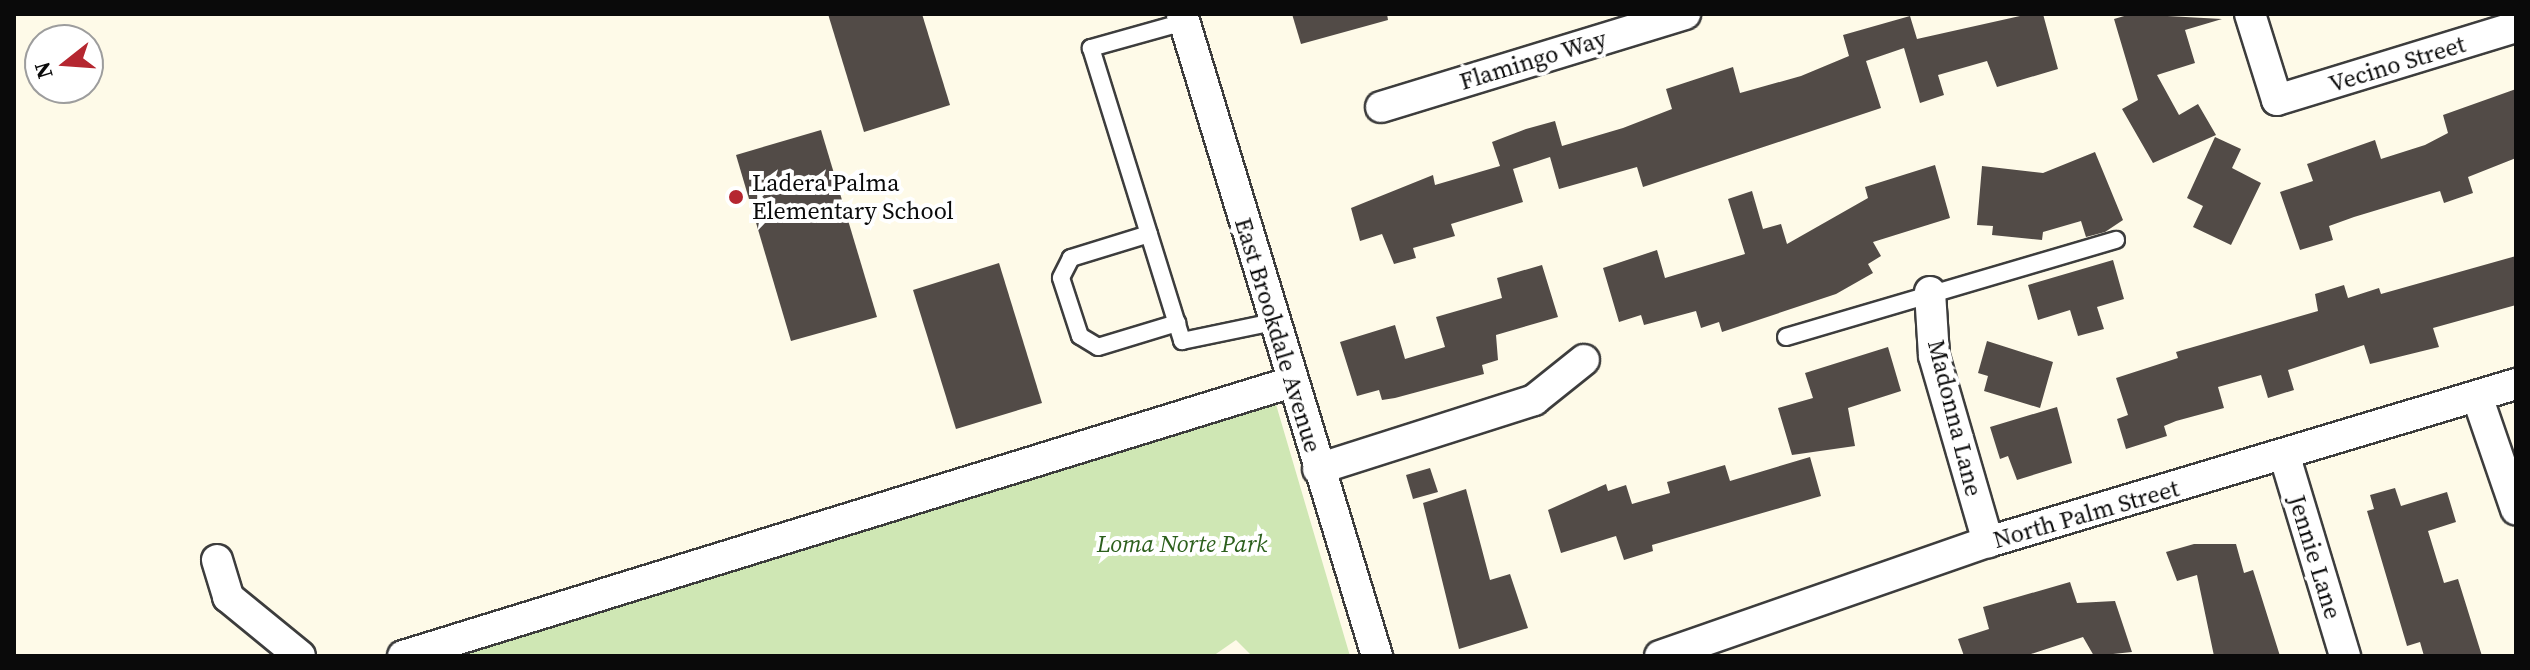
<!DOCTYPE html>
<style>
body{margin:0}
#map{position:relative;width:2530px;height:670px;overflow:hidden;background:#fefae8;font-family:"Source Serif 4",serif}
div>[style]{position:absolute}
.green>*{inset:0;background:#cfe7b4}
.building>*{inset:0;background:#524b47}
.roads{filter:drop-shadow(2px 0 #3d3d3d) drop-shadow(-2px 0 #3d3d3d) drop-shadow(0 2px #3d3d3d) drop-shadow(0 -2px #3d3d3d)}
.service>*{height:16px;margin:-8px;padding:0 8px;transform-origin:8px;border-radius:8px;background:#fff}
.minor>*{height:30px;margin:-15px;padding:0 15px;transform-origin:15px;border-radius:15px;background:#fff}
.dots>*{width:22px;height:22px;translate:-50% -50%;box-sizing:border-box;border:4px solid #fff;border-radius:50%}
span{translate:-50% -50%;white-space:nowrap;text-align:center;line-height:1.15;-webkit-text-stroke:8px #fff;paint-order:stroke}
.street-label{font-size:24px;color:#0a0a0a}
.poi-label{font-size:24px;color:#0a0a0a}
.left{translate:0 -50%;text-align:left}
.park-label{font-size:24px;color:#2c5f1d;font-style:italic}
.frame{position:absolute;inset:0;border:16px solid #0a0a0a;pointer-events:none}
.north{position:absolute;left:24px;top:24px;width:80px;height:80px;box-sizing:border-box;background:#fff;border:2px solid #9d9d9d;border-radius:50%;rotate:253deg;font-size:22px;font-weight:700;line-height:32px;text-align:center;color:#0a0a0a}
.north::after{content:'';display:block;margin:auto;width:28px;height:36px;background:#b52730;clip-path:polygon(50% 0,100% 100%,50% 72%,0 100%)}
</style>
<div id="map">
<div class="green">
<i style="clip-path:polygon(1275px 401px,1350px 656px,1252px 656px,1236px 640px,1213px 656px,444px 656px)"></i>
</div>
<div class="building">
<i style="clip-path:polygon(828px 14px,922px 14px,950px 105px,864px 132px)"></i>
<i style="clip-path:polygon(1292px 14px,1387px 14px,1388px 20px,1301px 44px)"></i>
<i style="clip-path:polygon(2029px 14px,2043px 14px,2058px 69px,1997px 87px,1987px 61px,1938px 75px,1944px 95px,1920px 103px,1904px 48px,1866px 61px,1881px 108px,1643px 187px,1637px 167px,1559px 189px,1550px 157px,1513px 169px,1523px 202px,1451px 224px,1455px 236px,1413px 248px,1416px 258px,1394px 264px,1382px 234px,1360px 241px,1351px 208px,1433px 175px,1435px 185px,1500px 166px,1492px 142px,1526px 129px,1555px 121px,1562px 146px,1623px 128px,1672px 109px,1666px 89px,1733px 67px,1740px 93px,1801px 76px,1849px 56px,1843px 35px,1910px 16px,1917px 39px)"></i>
<i style="clip-path:polygon(2131px 14px,2222px 19px,2185px 30px,2195px 63px,2157px 75px,2179px 115px,2198px 104px,2216px 135px,2153px 163px,2122px 109px,2138px 100px,2114px 19px)"></i>
<i style="clip-path:polygon(2516px 89px,2516px 158px,2468px 177px,2473px 193px,2444px 203px,2440px 191px,2354px 217px,2329px 226px,2333px 240px,2300px 250px,2280px 192px,2313px 181px,2307px 164px,2375px 140px,2381px 159px,2425px 145px,2448px 133px,2443px 115px)"></i>
<i style="clip-path:polygon(821px 130px,877px 317px,791px 341px,736px 155px)"></i>
<i style="clip-path:polygon(2215px 137px,2241px 149px,2232px 168px,2261px 183px,2231px 245px,2193px 227px,2203px 206px,2187px 198px)"></i>
<i style="clip-path:polygon(2095px 152px,2123px 220px,2105px 232px,2086px 237px,2081px 221px,2043px 232px,2042px 240px,1992px 235px,1993px 226px,1977px 225px,1982px 166px,2043px 173px)"></i>
<i style="clip-path:polygon(1935px 165px,1950px 218px,1873px 242px,1881px 256px,1868px 264px,1873px 273px,1836px 294px,1722px 332px,1719px 322px,1701px 328px,1696px 311px,1644px 325px,1641px 315px,1619px 322px,1603px 268px,1657px 250px,1665px 278px,1745px 254px,1728px 199px,1752px 191px,1763px 229px,1781px 224px,1787px 244px,1868px 198px,1865px 187px)"></i>
<i style="clip-path:polygon(2516px 256px,2516px 305px,2433px 328px,2439px 347px,2370px 364px,2364px 345px,2288px 370px,2294px 390px,2268px 398px,2261px 375px,2218px 387px,2224px 408px,2176px 421px,2164px 426px,2167px 436px,2126px 449px,2117px 419px,2128px 415px,2116px 378px,2178px 358px,2176px 352px,2318px 311px,2315px 294px,2344px 285px,2348px 298px,2379px 288px,2381px 294px)"></i>
<i style="clip-path:polygon(2113px 260px,2124px 299px,2097px 307px,2104px 329px,2078px 336px,2070px 310px,2038px 320px,2028px 285px)"></i>
<i style="clip-path:polygon(999px 263px,1042px 403px,956px 429px,913px 290px)"></i>
<i style="clip-path:polygon(1542px 265px,1558px 317px,1496px 335px,1498px 360px,1482px 365px,1484px 374px,1395px 398px,1382px 400px,1379px 390px,1357px 396px,1340px 342px,1395px 325px,1405px 359px,1445px 347px,1436px 317px,1502px 298px,1497px 278px)"></i>
<i style="clip-path:polygon(1987px 341px,2053px 362px,2040px 408px,1984px 391px,1988px 376px,1978px 373px)"></i>
<i style="clip-path:polygon(1888px 347px,1901px 391px,1848px 408px,1855px 446px,1792px 455px,1778px 408px,1813px 398px,1805px 373px)"></i>
<i style="clip-path:polygon(2057px 407px,2072px 463px,2017px 480px,2008px 456px,2000px 459px,1990px 427px)"></i>
<i style="clip-path:polygon(1810px 457px,1821px 496px,1652px 545px,1653px 551px,1624px 560px,1616px 536px,1561px 553px,1548px 510px,1606px 484px,1608px 491px,1626px 485px,1632px 504px,1670px 493px,1667px 482px,1725px 465px,1730px 481px)"></i>
<i style="clip-path:polygon(1430px 468px,1438px 492px,1413px 499px,1406px 475px)"></i>
<i style="clip-path:polygon(2395px 488px,2401px 506px,2447px 492px,2456px 522px,2428px 531px,2444px 583px,2458px 579px,2482px 656px,2424px 656px,2420px 642px,2407px 646px,2367px 511px,2374px 509px,2370px 495px)"></i>
<i style="clip-path:polygon(1466px 489px,1490px 580px,1510px 574px,1528px 628px,1459px 649px,1423px 503px)"></i>
<i style="clip-path:polygon(2194px 544px,2236px 544px,2244px 573px,2253px 570px,2280px 656px,2214px 656px,2197px 575px,2177px 581px,2166px 552px)"></i>
<i style="clip-path:polygon(2070px 582px,2077px 603px,2115px 601px,2132px 652px,2094px 656px,2083px 637px,2025px 656px,1964px 656px,1958px 639px,1989px 629px,1983px 607px)"></i>
</div>
<div class="roads">
<div class="service">
<i style="left:1184px;top:22px;width:97px;rotate:164.4deg"></i>
<i style="left:1091px;top:48px;width:307px;rotate:72.7deg"></i>
<i style="left:1182px;top:341px;width:94px;rotate:-11.7deg"></i>
<i style="left:1149px;top:234px;width:82px;rotate:162.9deg"></i>
<i style="left:1071px;top:258px;width:22px;rotate:117deg"></i>
<i style="left:1061px;top:278px;width:61px;rotate:71.9deg"></i>
<i style="left:1080px;top:336px;width:21px;rotate:31deg"></i>
<i style="left:1098px;top:347px;width:83px;rotate:-16.9deg"></i>
<i style="left:1786px;top:337px;width:344px;rotate:-16.4deg"></i>
</div>
<div class="minor">
<i style="left:1182px;top:14px;width:671px;rotate:73.1deg"></i>
<i style="left:2250px;top:14px;width:90px;rotate:72.6deg"></i>
<i style="left:2277px;top:100px;width:250px;rotate:-17deg"></i>
<i style="left:1381px;top:107px;width:318px;rotate:-17deg"></i>
<i style="left:1930px;top:292px;width:64px;rotate:86.4deg"></i>
<i style="left:1934px;top:356px;width:194px;rotate:73.8deg"></i>
<i style="left:2477px;top:396px;width:120px;rotate:71deg"></i>
<i style="left:2285px;top:457px;width:208px;rotate:73.2deg"></i>
<i style="left:1318px;top:469px;width:227px;rotate:-17.7deg"></i>
<i style="left:1534px;top:400px;width:64px;rotate:-38.7deg"></i>
<i style="left:217px;top:560px;width:39px;rotate:73deg"></i>
<i style="left:228px;top:597px;width:93px;rotate:39.3deg"></i>
<i style="left:403px;top:656px;width:930px;rotate:-17.13deg"></i>
<i style="left:1660px;top:656px;width:347px;rotate:-19.2deg"></i>
<i style="left:1988px;top:542px;width:551px;rotate:-16.66deg"></i>
</div>
</div>
<div class="dots">
<i style="left:736px;top:197px;background:#b52730"></i>
</div>
<div class="street-label">
<span style="left:1533px;top:60px;rotate:-17deg">Flamingo Way</span>
<span style="left:2397px;top:64px;rotate:-17deg">Vecino Street</span>
<span style="left:1278px;top:335px;rotate:73deg">East Brookdale Avenue</span>
<span style="left:1955px;top:418px;rotate:76deg">Madonna Lane</span>
<span style="left:2086px;top:514px;rotate:-16deg">North Palm Street</span>
<span style="left:2315px;top:557px;rotate:73deg">Jennie Lane</span>
</div>
<div class="poi-label">
<span class="left" style="left:752px;top:197px">Ladera Palma<br>Elementary School</span>
</div>
<div class="park-label">
<span style="left:1182px;top:544px">Loma Norte Park</span>
</div>
<div class="frame"></div>
<div class="north">N</div>
</div>
